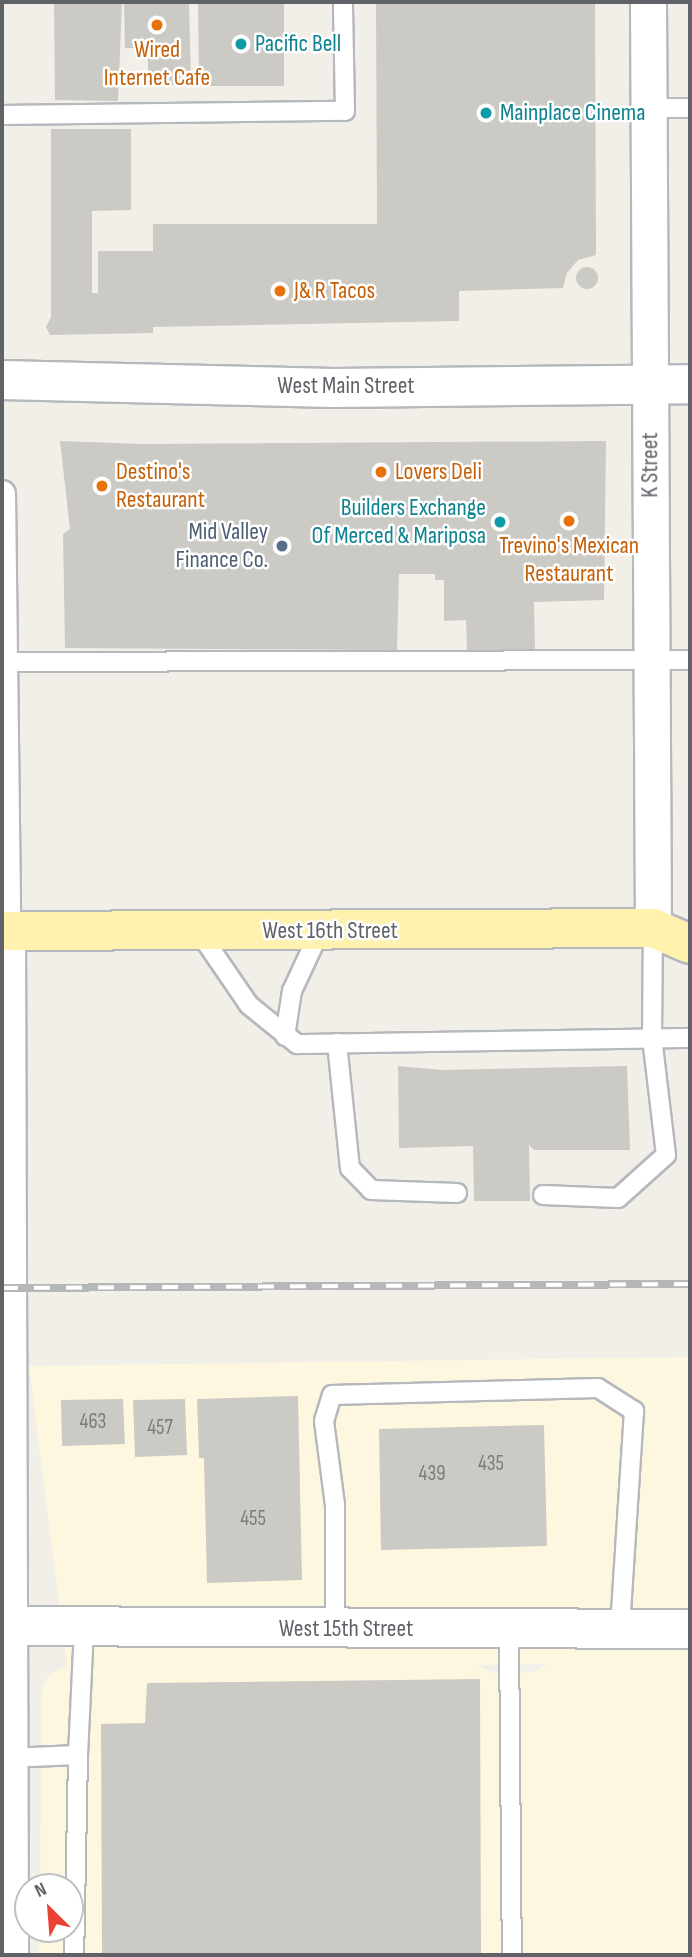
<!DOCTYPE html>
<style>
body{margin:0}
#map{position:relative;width:692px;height:1957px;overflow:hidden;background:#f1efe8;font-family:"Sofia Sans Condensed",sans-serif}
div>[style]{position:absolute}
.commercial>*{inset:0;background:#fef7e0}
.building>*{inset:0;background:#cccac5}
.round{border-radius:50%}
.roads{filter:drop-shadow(2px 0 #b5b8bc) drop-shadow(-2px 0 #b5b8bc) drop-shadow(0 2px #b5b8bc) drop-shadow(0 -2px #b5b8bc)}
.service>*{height:18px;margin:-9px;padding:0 9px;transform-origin:9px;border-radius:9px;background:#fff}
.pedestrian>*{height:26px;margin:-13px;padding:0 13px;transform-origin:13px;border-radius:13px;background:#fff}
.minor>*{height:35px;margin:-17.5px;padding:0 17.5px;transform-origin:17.5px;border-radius:17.5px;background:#fff}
.tertiary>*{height:38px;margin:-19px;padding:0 19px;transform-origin:19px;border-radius:19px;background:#fff}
.primary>*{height:38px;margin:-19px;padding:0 19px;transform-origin:19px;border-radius:19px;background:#fff2af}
.rail>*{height:8px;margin-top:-4px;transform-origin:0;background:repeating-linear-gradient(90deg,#fff 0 16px,#b6b7b8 0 32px);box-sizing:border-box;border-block:2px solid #b6b7b8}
.dots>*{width:19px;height:19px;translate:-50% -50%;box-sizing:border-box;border:4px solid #fff;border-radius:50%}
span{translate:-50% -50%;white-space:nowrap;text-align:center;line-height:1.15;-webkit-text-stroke:5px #fff;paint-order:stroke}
.number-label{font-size:21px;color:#7a7d7f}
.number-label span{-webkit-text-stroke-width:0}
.culture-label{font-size:24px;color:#0d838f}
.left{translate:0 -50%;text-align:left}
.right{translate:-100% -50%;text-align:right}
.food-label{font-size:24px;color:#c56008}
.street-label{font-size:24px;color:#5f6368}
.service-label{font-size:24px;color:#4e5e75}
.frame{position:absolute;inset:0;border:4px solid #5f6368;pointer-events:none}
.north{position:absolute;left:14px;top:1873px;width:70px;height:70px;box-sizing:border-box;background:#fff;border:2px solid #bfc1c3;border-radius:50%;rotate:335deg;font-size:19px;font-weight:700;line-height:28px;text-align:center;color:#5f6368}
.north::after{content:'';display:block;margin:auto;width:24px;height:32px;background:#ea4335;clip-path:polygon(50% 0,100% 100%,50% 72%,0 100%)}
</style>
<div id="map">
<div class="commercial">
<i style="clip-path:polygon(evenodd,690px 1357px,690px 1955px,39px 1955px,39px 1929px,70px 1929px,70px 1887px,40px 1887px,42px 1689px,50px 1674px,67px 1666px,29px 1366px,690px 1357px,547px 1664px,535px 1672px,492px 1673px,478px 1665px,547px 1664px)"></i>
</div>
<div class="building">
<i style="clip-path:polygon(54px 2px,122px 2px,118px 101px,55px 100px)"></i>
<i style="clip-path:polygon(124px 2px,189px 2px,191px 85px,148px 85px,148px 48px,125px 48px)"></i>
<i style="clip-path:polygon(198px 2px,284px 2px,284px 86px,199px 86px)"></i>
<i style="clip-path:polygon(376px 2px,595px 2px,596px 255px,578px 260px,567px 273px,563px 288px,459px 291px,459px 321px,153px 327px,153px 333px,50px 335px,46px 327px,51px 317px,51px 129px,131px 129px,131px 210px,92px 211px,92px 293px,98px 293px,98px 251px,153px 251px,153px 224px,377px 224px)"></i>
<i class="round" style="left:576px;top:267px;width:22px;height:22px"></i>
<i style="clip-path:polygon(60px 441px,141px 444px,606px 441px,604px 600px,534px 602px,535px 650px,467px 650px,466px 620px,444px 621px,444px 580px,435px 580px,435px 574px,399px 574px,397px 650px,65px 648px,63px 534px,70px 529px)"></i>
<i style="clip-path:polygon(398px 1066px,442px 1070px,627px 1066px,630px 1150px,534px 1150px,529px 1145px,530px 1201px,474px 1201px,473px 1146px,399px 1148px)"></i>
<i style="clip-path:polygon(298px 1396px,302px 1580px,207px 1583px,204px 1458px,199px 1458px,197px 1399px)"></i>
<i style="clip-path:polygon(123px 1399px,125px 1444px,62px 1446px,61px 1400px)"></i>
<i style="clip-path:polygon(185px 1399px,187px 1455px,135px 1457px,133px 1400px)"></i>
<i style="clip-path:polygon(544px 1425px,547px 1546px,381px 1550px,379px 1429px)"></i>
<i style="clip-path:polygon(480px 1679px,481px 1955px,102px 1955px,101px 1724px,145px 1723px,147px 1683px)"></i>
</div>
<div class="roads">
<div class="service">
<i style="left:648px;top:108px;width:42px"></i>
<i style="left:2px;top:115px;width:343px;rotate:-0.7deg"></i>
<i style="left:345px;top:111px;width:109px;rotate:-91.1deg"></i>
<i style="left:2px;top:662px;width:688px;rotate:-0.17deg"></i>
<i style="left:199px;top:932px;width:88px;rotate:55.6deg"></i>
<i style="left:249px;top:1005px;width:62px;rotate:39.1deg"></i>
<i style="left:297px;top:1044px;width:393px;rotate:-0.9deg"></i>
<i style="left:285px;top:1036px;width:46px;rotate:-81.2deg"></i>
<i style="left:292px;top:991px;width:66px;rotate:-65deg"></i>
<i style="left:337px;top:1043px;width:126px;rotate:84.1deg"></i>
<i style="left:350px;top:1168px;width:30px;rotate:46deg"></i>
<i style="left:371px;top:1190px;width:86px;rotate:2deg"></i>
<i style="left:543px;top:1195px;width:75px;rotate:2.3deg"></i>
<i style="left:618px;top:1198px;width:64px;rotate:-41.9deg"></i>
<i style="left:666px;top:1155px;width:118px;rotate:-96.8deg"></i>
<i style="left:652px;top:1038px;width:110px;rotate:-89.5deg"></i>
<i style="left:335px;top:1629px;width:124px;rotate:-90deg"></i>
<i style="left:335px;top:1505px;width:85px;rotate:-97.5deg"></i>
<i style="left:324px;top:1421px;width:27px;rotate:-73deg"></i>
<i style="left:332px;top:1395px;width:266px;rotate:-1.5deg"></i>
<i style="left:598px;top:1388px;width:43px;rotate:32.6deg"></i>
<i style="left:634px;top:1411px;width:218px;rotate:93.7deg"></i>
<i style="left:509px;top:1631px;width:324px;rotate:89.5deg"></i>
<i style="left:78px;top:1755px;width:128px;rotate:-87.3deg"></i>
<i style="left:8px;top:1758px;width:70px;rotate:-2.5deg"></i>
<i style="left:78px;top:1755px;width:200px;rotate:91.1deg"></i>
</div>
<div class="pedestrian">
<i style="left:2px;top:494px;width:439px;rotate:89.3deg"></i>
</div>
<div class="minor">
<i style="left:648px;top:2px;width:926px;rotate:89.69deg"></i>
<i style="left:7px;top:933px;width:1022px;rotate:89.83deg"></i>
</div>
<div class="tertiary">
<i style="left:2px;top:380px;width:331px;rotate:1.4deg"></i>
<i style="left:333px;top:388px;width:357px;rotate:-0.6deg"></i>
<i style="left:2px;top:1626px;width:688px;rotate:0.25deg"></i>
</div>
<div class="primary">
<i style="left:2px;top:931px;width:651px;rotate:-0.26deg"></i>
<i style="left:653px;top:928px;width:40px;rotate:23.4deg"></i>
</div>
</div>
<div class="rail">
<i style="left:2px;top:1288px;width:688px;rotate:-0.33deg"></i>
</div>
<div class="dots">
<i style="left:157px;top:25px;background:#e8710a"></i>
<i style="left:241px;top:44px;background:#0f9aa8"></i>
<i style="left:486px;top:113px;background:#0f9aa8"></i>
<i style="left:280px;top:291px;background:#e8710a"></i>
<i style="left:381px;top:472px;background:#e8710a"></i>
<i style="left:102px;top:486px;background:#e8710a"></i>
<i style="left:569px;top:521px;background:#e8710a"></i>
<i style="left:500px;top:522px;background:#0f9aa8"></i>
<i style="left:282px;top:546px;background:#5c6f8a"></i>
</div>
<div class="number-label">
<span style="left:93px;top:1422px">463</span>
<span style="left:160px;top:1428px">457</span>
<span style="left:491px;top:1464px">435</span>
<span style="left:432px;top:1474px">439</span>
<span style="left:253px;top:1519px">455</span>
</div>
<div class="culture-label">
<span class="left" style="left:255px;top:44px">Pacific Bell</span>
<span class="left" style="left:500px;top:113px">Mainplace Cinema</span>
<span class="right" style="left:486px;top:522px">Builders Exchange<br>Of Merced &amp; Mariposa</span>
</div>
<div class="food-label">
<span style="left:157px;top:64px">Wired<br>Internet Cafe</span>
<span class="left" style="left:294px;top:291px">J&amp; R Tacos</span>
<span class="left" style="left:116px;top:486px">Destino's<br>Restaurant</span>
<span class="left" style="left:395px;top:472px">Lovers Deli</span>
<span style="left:569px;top:560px">Trevino's Mexican<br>Restaurant</span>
</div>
<div class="street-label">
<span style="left:346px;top:386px">West Main Street</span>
<span style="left:650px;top:465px;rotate:-90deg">K Street</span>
<span style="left:330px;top:931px">West 16th Street</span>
<span style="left:346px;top:1629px">West 15th Street</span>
</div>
<div class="service-label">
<span class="right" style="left:268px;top:546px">Mid Valley<br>Finance Co.</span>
</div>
<div class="frame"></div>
<div class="north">N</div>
</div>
